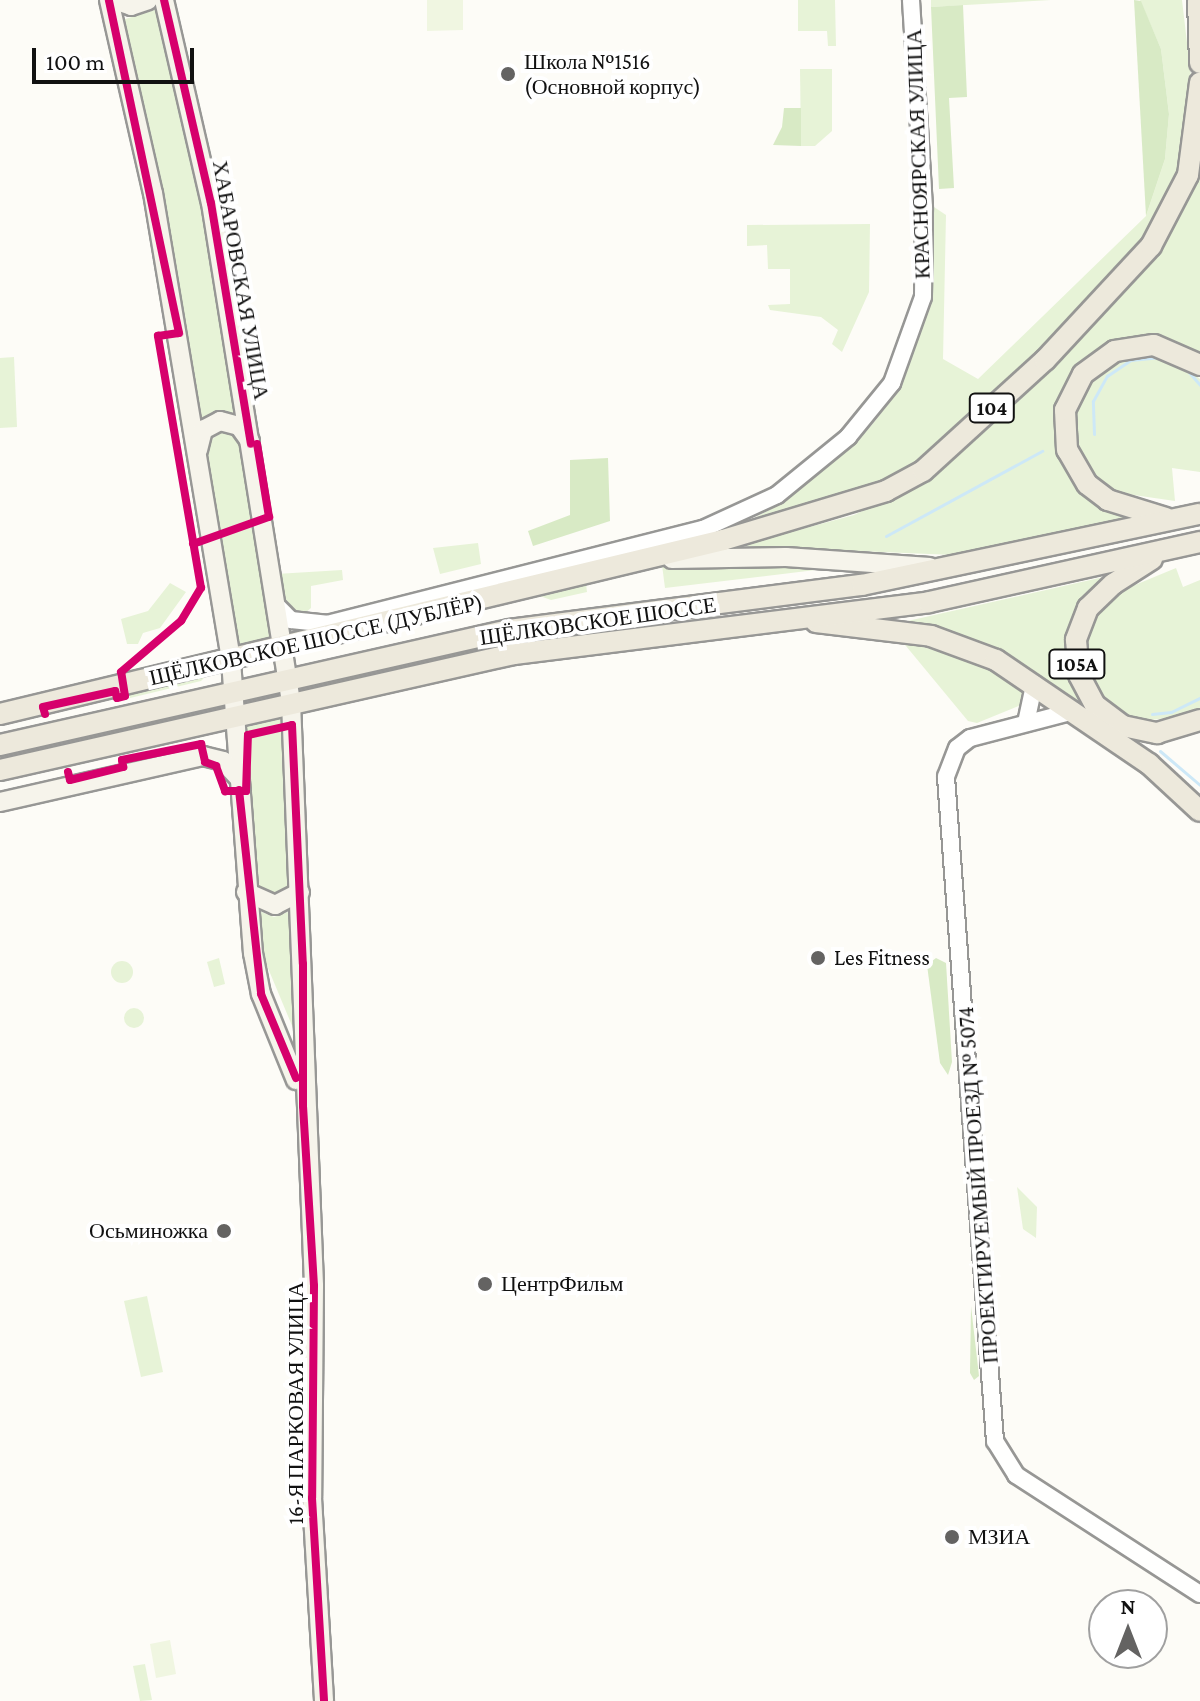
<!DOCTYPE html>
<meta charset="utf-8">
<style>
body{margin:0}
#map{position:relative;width:1200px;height:1701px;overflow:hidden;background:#fdfcf7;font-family:"Crimson Pro",serif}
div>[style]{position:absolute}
.green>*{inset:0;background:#e7f3d7}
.round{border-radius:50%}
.forest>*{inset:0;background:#d8eac5}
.pitch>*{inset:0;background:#f0f6e1}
.stream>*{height:3px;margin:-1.5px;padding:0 1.5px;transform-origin:1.5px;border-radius:1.5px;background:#cde8f7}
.roads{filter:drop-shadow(2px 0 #979795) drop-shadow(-2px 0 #979795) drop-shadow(0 2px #979795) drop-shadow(0 -2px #979795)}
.tertiary>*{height:16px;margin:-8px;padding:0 8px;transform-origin:8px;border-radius:8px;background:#fffffe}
.secondary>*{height:18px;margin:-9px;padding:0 9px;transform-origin:9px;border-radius:9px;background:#f6f4eb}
.primary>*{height:20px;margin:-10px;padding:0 10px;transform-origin:10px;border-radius:10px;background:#ede9dc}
.cycleway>*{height:8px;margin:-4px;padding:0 4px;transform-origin:4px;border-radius:4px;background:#d6006c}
.dots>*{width:22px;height:22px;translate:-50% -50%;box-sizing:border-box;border:4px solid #fff;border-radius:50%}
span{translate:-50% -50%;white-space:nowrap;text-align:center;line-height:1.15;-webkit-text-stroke:8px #fff;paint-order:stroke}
.shield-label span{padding:2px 6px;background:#fff;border:2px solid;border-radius:6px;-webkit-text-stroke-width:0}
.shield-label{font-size:20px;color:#111;font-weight:700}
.poi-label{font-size:22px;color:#111}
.left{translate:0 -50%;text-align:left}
.right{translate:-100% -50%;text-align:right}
.street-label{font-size:22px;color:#111}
.north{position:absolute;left:1088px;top:1589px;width:80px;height:80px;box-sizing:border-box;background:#fff;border:2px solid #a0a0a0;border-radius:50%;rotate:0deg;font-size:22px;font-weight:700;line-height:32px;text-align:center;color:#111}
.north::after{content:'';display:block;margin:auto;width:28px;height:36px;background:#646362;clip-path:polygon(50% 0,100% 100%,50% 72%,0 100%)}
.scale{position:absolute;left:32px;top:48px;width:162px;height:36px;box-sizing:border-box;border:4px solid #111;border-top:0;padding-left:10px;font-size:24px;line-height:28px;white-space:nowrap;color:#111;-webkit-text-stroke:6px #fff;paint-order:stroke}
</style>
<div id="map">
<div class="green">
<i style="clip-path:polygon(798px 0,835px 0,836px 46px,828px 46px,827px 31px,798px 31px)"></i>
<i style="clip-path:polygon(931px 0,1051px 0,931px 7px)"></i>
<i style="clip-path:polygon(1140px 0,1182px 0,1191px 77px,1178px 172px,1143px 241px,1038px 353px,917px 463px,882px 482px,741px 525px,782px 503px,829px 466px,871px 426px,901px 388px,933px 298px,934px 207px,946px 215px,943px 359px,978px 379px,1146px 216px,1165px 159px,1169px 114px,1161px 49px)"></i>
<i style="clip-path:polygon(158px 9px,203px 205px,239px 419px,222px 411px,201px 425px,160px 189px,122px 20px)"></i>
<i style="clip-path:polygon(800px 69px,832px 69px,832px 131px,815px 146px,801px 146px)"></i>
<i style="clip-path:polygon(1200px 166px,1200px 353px,1155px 335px,1111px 341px,1075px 368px,1055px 408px,1054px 438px,1070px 480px,1104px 509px,1136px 519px,953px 555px,739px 546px,854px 515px,929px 479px,1051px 367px,1139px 277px,1185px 208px)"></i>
<i style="clip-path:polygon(870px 224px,869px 292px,842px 352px,832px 344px,838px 330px,821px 317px,770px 310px,768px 305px,790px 304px,790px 269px,768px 269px,767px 245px,747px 246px,747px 225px)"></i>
<i style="clip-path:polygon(1153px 355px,1186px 367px,1200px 379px,1200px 472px,1172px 468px,1175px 501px,1113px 492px,1094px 477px,1076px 447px,1075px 412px,1090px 380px,1118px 360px)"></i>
<i style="clip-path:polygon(14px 357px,17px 427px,0 428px,0 358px)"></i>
<i style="clip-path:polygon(225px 430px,243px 438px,277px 643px,237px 652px,204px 445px)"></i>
<i style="clip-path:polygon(478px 543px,481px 564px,440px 574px,433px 548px)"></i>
<i style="clip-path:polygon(693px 560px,832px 568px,665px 588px,662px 565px)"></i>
<i style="clip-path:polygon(1176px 568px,1183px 587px,1200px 580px,1200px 708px,1186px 716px,1141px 721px,1114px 709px,1094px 686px,1086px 642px,1097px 613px,1118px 592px)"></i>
<i style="clip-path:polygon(342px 570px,343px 580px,311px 586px,311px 608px,305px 613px,285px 609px,276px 574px)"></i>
<i style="clip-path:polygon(1108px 576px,1081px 603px,1067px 639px,1070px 677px,1088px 710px,1000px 652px,959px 635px,903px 622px)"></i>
<i style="clip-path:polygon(170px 583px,186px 592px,160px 628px,143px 633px,138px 644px,127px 644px,121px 619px,148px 611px)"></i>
<i style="clip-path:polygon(586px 584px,587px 592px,551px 600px,537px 595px)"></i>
<i style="clip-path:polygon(901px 640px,992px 668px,1029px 691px,1026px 703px,977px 723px,968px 721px)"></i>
<i style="clip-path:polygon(212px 670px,201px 681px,130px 698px,128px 691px)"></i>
<i style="clip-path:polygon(284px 717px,293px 885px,277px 897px,257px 891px,243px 728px)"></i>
<i style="clip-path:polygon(254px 909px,274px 917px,296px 909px,293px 1028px,265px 961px)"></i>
<i style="clip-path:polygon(219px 958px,225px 984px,214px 987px,207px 962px)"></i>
<i class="round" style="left:111px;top:961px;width:22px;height:22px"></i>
<i class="round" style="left:124px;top:1008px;width:20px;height:20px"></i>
<i style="clip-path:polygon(1017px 1187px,1037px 1207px,1036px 1238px,1023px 1229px)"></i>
<i style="clip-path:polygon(147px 1296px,163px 1372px,141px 1377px,124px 1301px)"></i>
<i style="clip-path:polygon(145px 1664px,152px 1700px,140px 1701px,133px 1666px)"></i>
</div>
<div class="forest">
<i style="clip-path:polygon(1134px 0,1141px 1px,1161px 49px,1169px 114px,1165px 159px,1146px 216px)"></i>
<i style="clip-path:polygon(963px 5px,967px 97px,949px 98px,954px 188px,939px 189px,931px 7px)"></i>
<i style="clip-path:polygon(784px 108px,801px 108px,801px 146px,773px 145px,782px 127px)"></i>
<i style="clip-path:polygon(608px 458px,610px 521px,533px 546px,528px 531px,570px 515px,570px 460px)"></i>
<i style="clip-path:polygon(936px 958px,946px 963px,952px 1062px,948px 1075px,940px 1063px,927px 965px)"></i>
<i style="clip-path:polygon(971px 1306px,979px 1376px,974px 1380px,970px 1373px)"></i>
</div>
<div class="pitch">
<i style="clip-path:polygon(427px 0,463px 0,463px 30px,427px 31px)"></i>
<i style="clip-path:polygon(170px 1640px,176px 1674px,156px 1678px,150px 1644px)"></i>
</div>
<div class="stream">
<i style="left:1187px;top:370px;width:20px;rotate:49deg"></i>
<i style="left:1094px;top:434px;width:33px;rotate:-92deg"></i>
<i style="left:1093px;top:401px;width:29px;rotate:-61deg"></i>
<i style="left:1107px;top:376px;width:29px;rotate:-34deg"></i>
<i style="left:1131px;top:360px;width:27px;rotate:-6deg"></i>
<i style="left:886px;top:536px;width:178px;rotate:-28.6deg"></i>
<i style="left:1152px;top:714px;width:19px;rotate:-6deg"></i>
<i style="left:1171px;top:712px;width:32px;rotate:-26deg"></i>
<i style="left:1160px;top:751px;width:52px;rotate:40.4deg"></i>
</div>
<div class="roads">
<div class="tertiary">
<i style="left:277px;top:606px;width:20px;rotate:45deg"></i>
<i style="left:291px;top:620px;width:36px;rotate:6deg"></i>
<i style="left:327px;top:624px;width:388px;rotate:-14.2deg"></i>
<i style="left:703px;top:529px;width:81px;rotate:-24.7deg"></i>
<i style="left:777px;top:495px;width:92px;rotate:-39.2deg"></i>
<i style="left:848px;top:437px;width:70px;rotate:-50.8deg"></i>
<i style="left:892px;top:383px;width:91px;rotate:-70.2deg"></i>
<i style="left:923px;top:297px;width:90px;rotate:-89.4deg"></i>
<i style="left:924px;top:207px;width:207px;rotate:-93.6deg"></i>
<i style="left:1074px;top:711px;width:107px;rotate:165.4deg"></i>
<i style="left:970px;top:738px;width:16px;rotate:142deg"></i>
<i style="left:957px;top:748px;width:31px;rotate:111deg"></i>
<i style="left:946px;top:777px;width:666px;rotate:85.78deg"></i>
<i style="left:995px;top:1441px;width:40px;rotate:58deg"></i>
<i style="left:1016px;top:1475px;width:219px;rotate:32.9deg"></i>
<i style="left:1026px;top:723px;width:40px;rotate:-78deg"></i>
</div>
<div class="secondary">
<i style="left:109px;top:0;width:198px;rotate:77.2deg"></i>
<i style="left:153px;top:193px;width:474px;rotate:80.5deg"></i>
<i style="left:231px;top:661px;width:293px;rotate:85.7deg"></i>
<i style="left:253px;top:953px;width:42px;rotate:79deg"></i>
<i style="left:261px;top:994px;width:93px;rotate:67.9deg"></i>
<i style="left:114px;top:0;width:18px;rotate:19deg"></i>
<i style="left:131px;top:6px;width:18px;rotate:-19deg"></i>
<i style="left:164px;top:0;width:208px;rotate:77deg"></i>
<i style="left:211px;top:203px;width:505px;rotate:80.89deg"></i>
<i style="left:291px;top:702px;width:584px;rotate:87.74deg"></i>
<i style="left:314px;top:1286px;width:212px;rotate:90.5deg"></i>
<i style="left:312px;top:1498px;width:203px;rotate:86.6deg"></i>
<i style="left:198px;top:450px;width:21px;rotate:-76deg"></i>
<i style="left:203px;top:430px;width:19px;rotate:-28deg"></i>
<i style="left:220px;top:421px;width:20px;rotate:15deg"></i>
<i style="left:239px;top:426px;width:19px;rotate:54deg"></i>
<i style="left:672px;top:559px;width:114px;rotate:-1deg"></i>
<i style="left:786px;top:557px;width:144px;rotate:4deg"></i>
<i style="left:0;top:802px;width:208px;rotate:-12.8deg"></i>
<i style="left:203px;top:756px;width:21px;rotate:14deg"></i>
<i style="left:223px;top:761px;width:22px;rotate:47deg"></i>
<i style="left:246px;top:892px;width:32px;rotate:24deg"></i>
<i style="left:275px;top:905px;width:28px;rotate:-27deg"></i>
</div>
<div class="primary">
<i style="left:1198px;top:0;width:63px;rotate:88.2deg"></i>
<i style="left:1166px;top:518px;width:61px;rotate:-162.8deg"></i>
<i style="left:1108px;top:500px;width:26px;rotate:-143deg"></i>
<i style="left:1087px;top:484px;width:39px;rotate:-120deg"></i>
<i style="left:1067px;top:450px;width:40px;rotate:-92.9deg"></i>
<i style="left:1065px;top:410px;width:40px;rotate:-63.4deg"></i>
<i style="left:1083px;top:374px;width:39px;rotate:-36deg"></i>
<i style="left:1115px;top:351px;width:39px;rotate:-9deg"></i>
<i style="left:1154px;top:345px;width:50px;rotate:23.5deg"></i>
<i style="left:1152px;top:559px;width:46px;rotate:147.3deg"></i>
<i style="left:1113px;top:584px;width:35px;rotate:136deg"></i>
<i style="left:1088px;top:608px;width:34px;rotate:111deg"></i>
<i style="left:1076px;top:640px;width:35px;rotate:85deg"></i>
<i style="left:1079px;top:675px;width:34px;rotate:62deg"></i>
<i style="left:1095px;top:705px;width:35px;rotate:37deg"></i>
<i style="left:1123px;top:726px;width:35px;rotate:12deg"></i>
<i style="left:1157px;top:733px;width:45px;rotate:-16.8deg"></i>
<i style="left:816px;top:622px;width:116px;rotate:6.9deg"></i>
<i style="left:931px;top:636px;width:69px;rotate:20.3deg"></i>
<i style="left:996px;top:660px;width:185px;rotate:34.2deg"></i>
<i style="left:1149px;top:764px;width:69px;rotate:42.7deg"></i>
<i style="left:0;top:714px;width:744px;rotate:-13.53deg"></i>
<i style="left:723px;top:540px;width:170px;rotate:-16.7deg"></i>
<i style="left:886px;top:491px;width:42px;rotate:-28.4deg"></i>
<i style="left:923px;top:471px;width:165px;rotate:-42.3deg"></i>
<i style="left:1045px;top:360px;width:156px;rotate:-47.1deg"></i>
<i style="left:1151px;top:246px;width:80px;rotate:-62.5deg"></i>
<i style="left:1188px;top:175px;width:93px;rotate:-82.6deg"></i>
<i style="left:0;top:745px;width:522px;rotate:-12.73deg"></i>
<i style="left:509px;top:630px;width:356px;rotate:-7.3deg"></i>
<i style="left:862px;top:585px;width:345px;rotate:-11.9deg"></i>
<i style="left:0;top:770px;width:527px;rotate:-12.72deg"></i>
<i style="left:514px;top:654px;width:418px;rotate:-7.1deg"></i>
<i style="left:929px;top:602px;width:278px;rotate:-12.5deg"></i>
</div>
</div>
<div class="cycleway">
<i style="left:164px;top:0;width:208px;rotate:77deg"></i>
<i style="left:211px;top:203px;width:244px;rotate:80.6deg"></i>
<i style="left:193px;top:544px;width:81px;rotate:-19.6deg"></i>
<i style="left:269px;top:517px;width:74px;rotate:-99.3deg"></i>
<i style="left:45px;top:714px;width:7px;rotate:-106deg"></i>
<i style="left:43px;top:707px;width:74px;rotate:-12.5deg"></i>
<i style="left:115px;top:691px;width:7px;rotate:74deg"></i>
<i style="left:117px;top:698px;width:8px;rotate:-14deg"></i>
<i style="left:125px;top:696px;width:24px;rotate:-99deg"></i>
<i style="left:121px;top:672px;width:79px;rotate:-40.4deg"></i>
<i style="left:181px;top:621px;width:39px;rotate:-59deg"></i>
<i style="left:201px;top:588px;width:256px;rotate:-99.7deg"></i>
<i style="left:158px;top:336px;width:21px;rotate:-8deg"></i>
<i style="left:179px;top:333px;width:340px;rotate:-101.9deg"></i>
<i style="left:68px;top:772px;width:8px;rotate:76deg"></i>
<i style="left:70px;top:780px;width:55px;rotate:-13.8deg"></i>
<i style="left:123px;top:767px;width:7px;rotate:-98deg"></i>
<i style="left:122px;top:760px;width:81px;rotate:-11.4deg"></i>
<i style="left:201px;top:744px;width:18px;rotate:77deg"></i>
<i style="left:205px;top:762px;width:12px;rotate:20deg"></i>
<i style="left:216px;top:766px;width:27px;rotate:70deg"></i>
<i style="left:225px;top:791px;width:21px"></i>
<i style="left:246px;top:791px;width:56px;rotate:-88deg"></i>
<i style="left:248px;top:735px;width:45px;rotate:-12.8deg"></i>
<i style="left:292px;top:725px;width:239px;rotate:87.4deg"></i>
<i style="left:303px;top:964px;width:142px;rotate:90deg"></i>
<i style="left:303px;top:1106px;width:180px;rotate:86.5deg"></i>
<i style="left:314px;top:1286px;width:212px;rotate:90.5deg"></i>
<i style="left:312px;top:1498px;width:203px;rotate:86.6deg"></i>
<i style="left:239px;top:790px;width:205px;rotate:83.8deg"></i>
<i style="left:261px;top:994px;width:91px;rotate:67.4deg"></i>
</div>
<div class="dots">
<i style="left:508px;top:74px;background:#646362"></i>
<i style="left:818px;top:958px;background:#646362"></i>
<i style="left:224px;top:1231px;background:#646362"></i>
<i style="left:485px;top:1284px;background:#646362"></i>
<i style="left:952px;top:1537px;background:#646362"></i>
</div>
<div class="shield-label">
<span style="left:992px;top:408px">104</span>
<span style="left:1077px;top:664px">105A</span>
</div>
<div class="poi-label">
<span class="left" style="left:524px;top:74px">Школа №1516<br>(Основной корпус)</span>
<span class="left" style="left:834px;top:958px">Les Fitness</span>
<span class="right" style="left:208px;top:1231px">Осьминожка</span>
<span class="left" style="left:501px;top:1284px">ЦентрФильм</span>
<span class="left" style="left:968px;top:1537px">МЗИА</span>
</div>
<div class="street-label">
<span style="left:918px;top:154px;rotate:-92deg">КРАСНОЯРСКАЯ УЛИЦА</span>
<span style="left:241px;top:280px;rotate:80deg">ХАБАРОВСКАЯ УЛИЦА</span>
<span style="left:598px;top:621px;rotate:-8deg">ЩЁЛКОВСКОЕ ШОССЕ</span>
<span style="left:316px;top:640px;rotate:-13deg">ЩЁЛКОВСКОЕ ШОССЕ (ДУБЛЁР)</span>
<span style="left:978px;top:1185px;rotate:-94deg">ПРОЕКТИРУЕМЫЙ ПРОЕЗД № 5074</span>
<span style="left:296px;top:1403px;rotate:-90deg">16-Я ПАРКОВАЯ УЛИЦА</span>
</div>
<div class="north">N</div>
<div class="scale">100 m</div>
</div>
